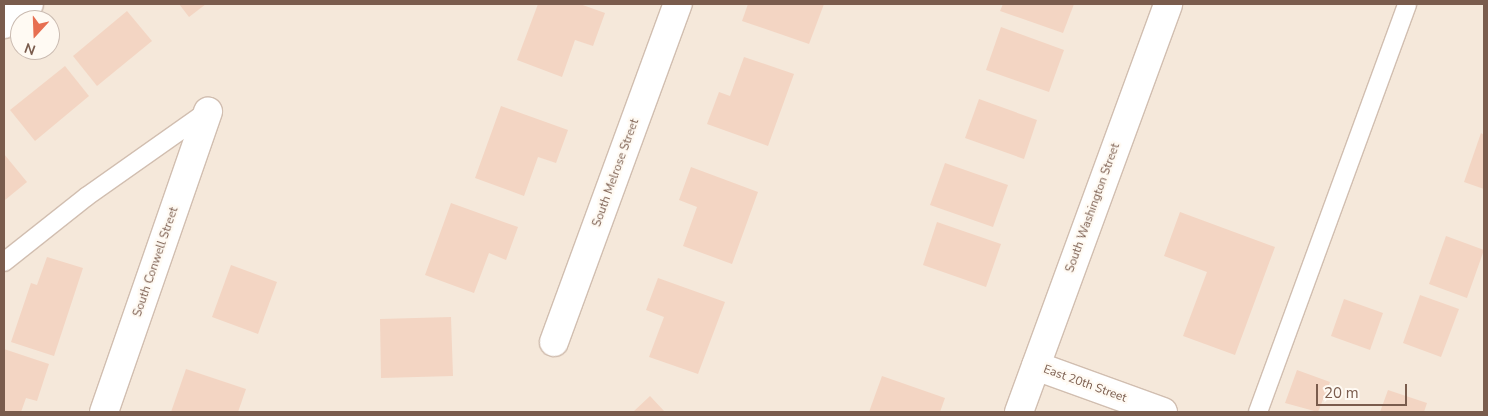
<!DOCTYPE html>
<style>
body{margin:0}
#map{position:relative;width:1488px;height:416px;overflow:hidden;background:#fdf6ec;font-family:"Nunito Sans",sans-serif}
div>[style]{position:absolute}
.residential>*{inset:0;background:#f5e8da}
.building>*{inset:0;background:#f3d5c3}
.roads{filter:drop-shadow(1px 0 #d1beb0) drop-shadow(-1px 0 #d1beb0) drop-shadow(0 1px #d1beb0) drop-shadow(0 -1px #d1beb0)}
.lane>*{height:18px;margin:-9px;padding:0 9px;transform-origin:9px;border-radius:9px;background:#fff}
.street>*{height:28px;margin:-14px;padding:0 14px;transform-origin:14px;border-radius:14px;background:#fff}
span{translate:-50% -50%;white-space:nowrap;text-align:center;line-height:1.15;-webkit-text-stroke:4.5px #fffaf3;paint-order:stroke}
.street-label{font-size:12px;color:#7a5c4d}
.frame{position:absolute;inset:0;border:5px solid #7a5c4d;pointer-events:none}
.north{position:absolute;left:10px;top:10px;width:50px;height:50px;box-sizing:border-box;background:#fffaf3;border:1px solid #cabbb1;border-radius:50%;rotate:200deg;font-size:14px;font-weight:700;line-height:20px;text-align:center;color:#7a5c4d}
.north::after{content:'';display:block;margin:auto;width:18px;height:22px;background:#e76f51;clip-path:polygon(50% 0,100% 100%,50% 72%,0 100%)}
.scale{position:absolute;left:1316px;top:384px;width:91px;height:22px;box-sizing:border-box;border:2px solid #7a5c4d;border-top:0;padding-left:6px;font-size:15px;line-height:18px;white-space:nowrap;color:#7a5c4d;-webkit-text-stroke:4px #fffaf3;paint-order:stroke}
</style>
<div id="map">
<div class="residential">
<i style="clip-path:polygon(evenodd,4px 4px,1484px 4px,1484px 412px,4px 412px,4px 4px,20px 20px,50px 20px,50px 50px,20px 50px,20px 20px)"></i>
</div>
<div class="building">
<i style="clip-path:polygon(179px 4px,206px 4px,189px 17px)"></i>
<i style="clip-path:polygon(538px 4px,580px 4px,605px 13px,593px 46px,575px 40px,562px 77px,517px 60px)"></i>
<i style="clip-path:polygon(748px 4px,824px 4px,809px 44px,742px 21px)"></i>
<i style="clip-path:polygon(1003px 4px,1074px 4px,1063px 33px,1000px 11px)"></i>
<i style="clip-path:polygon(127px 11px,152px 41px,97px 86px,73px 56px)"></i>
<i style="clip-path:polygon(1001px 27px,1064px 50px,1049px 92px,986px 70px)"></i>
<i style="clip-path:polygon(744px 57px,794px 74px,768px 146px,707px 124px,719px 92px,730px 96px)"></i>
<i style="clip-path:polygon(65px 66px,89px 96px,35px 141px,10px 110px)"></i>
<i style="clip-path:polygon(979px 99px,1037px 120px,1024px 159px,965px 138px)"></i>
<i style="clip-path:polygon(501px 106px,568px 130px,556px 163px,538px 157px,524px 196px,475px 178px)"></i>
<i style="clip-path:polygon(1481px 133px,1484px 135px,1484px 189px,1464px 182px)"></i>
<i style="clip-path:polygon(4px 154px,27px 182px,5px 200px,4px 199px)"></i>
<i style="clip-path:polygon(945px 163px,1008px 185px,993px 227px,930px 205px)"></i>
<i style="clip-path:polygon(691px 167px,758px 192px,732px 264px,683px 246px,697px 207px,679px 200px)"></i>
<i style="clip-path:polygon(451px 203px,518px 227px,506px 260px,489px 253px,474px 293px,425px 275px)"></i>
<i style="clip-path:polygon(1180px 212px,1275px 247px,1235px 355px,1183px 336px,1207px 272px,1164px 256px)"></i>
<i style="clip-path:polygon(937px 222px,1001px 244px,986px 287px,923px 265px)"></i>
<i style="clip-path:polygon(1446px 236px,1484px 250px,1467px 298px,1429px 284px)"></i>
<i style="clip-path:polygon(47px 257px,83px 268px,54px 356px,11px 342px,31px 283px,37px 285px)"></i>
<i style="clip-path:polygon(231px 265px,277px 282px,258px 334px,212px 317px)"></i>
<i style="clip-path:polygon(658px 278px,725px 302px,698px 374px,649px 357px,664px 317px,646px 310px)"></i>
<i style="clip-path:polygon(1420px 295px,1459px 309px,1441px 357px,1403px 343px)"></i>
<i style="clip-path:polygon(1344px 299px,1383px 313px,1370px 350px,1331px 336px)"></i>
<i style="clip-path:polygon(451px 317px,453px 376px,381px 378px,380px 319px)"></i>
<i style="clip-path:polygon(4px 349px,49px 364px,37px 401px,26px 398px,21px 412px,4px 412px)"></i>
<i style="clip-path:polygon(186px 369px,246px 389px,238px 412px,171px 412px)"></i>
<i style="clip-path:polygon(1297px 370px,1330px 382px,1318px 412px,1285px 403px)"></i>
<i style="clip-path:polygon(882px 376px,945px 398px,940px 412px,869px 412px)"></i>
<i style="clip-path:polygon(1388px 390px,1427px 403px,1424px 412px,1380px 412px)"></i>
<i style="clip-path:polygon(650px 396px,665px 412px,633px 412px)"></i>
</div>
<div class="roads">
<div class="lane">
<i style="left:4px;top:262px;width:105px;rotate:-38.4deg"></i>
<i style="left:86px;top:197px;width:149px;rotate:-35.2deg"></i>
<i style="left:1258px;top:412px;width:434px;rotate:-69.9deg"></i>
</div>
<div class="street">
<i style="left:4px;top:24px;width:32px;rotate:-39deg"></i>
<i style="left:554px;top:342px;width:360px;rotate:-69.9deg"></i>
<i style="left:1036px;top:366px;width:135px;rotate:19.9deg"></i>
<i style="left:104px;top:412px;width:318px;rotate:-70.9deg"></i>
<i style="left:1019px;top:412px;width:434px;rotate:-69.9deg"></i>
</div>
</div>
<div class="street-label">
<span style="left:616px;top:173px;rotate:-70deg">South Melrose Street</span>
<span style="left:1093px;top:208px;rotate:-70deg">South Washington Street</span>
<span style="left:156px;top:262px;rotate:-71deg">South Conwell Street</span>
<span style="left:1085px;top:384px;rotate:20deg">East 20th Street</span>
</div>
<div class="frame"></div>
<div class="north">N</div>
<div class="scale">20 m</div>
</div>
